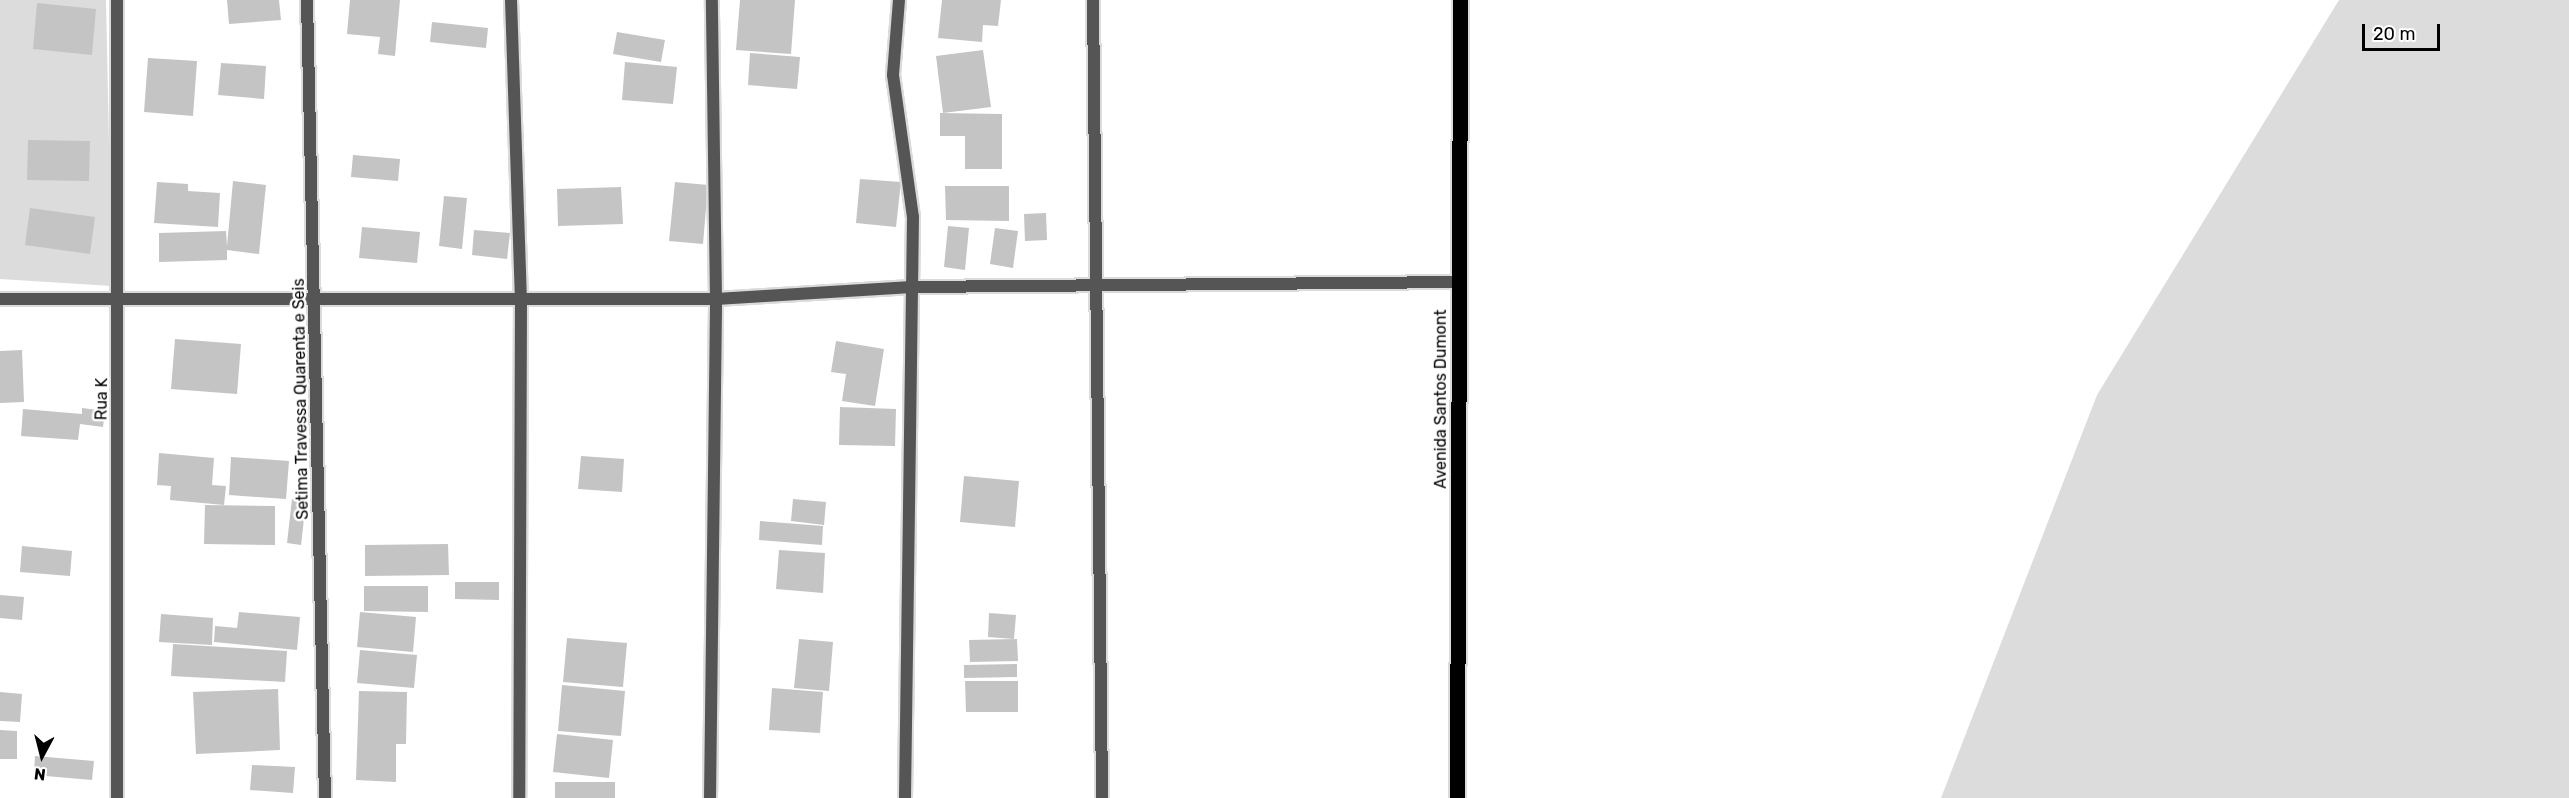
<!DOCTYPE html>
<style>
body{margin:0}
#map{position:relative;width:2569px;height:798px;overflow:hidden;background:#fff;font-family:Rubik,sans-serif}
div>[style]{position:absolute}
.green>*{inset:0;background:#dcdcdc}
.building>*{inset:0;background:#c4c4c4}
.roads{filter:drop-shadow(2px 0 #dbdbdb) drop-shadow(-2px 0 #dbdbdb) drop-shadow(0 2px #dbdbdb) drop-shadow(0 -2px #dbdbdb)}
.minor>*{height:12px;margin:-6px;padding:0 6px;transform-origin:6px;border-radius:6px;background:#555}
.primary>*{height:15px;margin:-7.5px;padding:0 7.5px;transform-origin:7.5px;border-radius:7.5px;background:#000}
span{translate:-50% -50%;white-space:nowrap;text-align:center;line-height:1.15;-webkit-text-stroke:5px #fff;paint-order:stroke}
.street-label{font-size:16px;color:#000}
.north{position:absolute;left:12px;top:726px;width:60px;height:60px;-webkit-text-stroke:4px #fff;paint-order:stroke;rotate:187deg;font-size:16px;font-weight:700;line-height:24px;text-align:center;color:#000}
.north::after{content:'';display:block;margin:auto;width:21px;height:27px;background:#000;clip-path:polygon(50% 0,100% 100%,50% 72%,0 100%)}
.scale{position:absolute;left:2362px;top:24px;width:78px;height:27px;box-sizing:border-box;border:3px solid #000;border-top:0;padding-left:8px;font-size:18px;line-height:21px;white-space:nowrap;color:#000;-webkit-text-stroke:4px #fff;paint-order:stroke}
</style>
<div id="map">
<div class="green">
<i style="clip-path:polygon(0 0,106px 0,112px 286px,0 279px)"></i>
<i style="clip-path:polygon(2339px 0,2569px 0,2569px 798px,1941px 798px,2097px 395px)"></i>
</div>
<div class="building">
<i style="clip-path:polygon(227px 0,279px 0,281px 20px,229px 24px)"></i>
<i style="clip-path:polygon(350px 0,400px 0,395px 56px,378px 54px,380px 37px,347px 34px)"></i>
<i style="clip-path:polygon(740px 0,795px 0,791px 54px,736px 50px)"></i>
<i style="clip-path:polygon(942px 0,1001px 0,998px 26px,983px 25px,982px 42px,938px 38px)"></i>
<i style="clip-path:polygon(37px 3px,96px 9px,92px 55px,33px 49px)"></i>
<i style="clip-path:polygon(432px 22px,488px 28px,486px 48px,430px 42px)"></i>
<i style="clip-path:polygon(617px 32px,665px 40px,661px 62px,613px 54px)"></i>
<i style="clip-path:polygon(983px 50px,991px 107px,943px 113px,936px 56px)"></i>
<i style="clip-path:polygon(750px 53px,800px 57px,797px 89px,748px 85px)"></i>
<i style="clip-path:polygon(148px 58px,197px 61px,193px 116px,144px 112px)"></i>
<i style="clip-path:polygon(625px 62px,677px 67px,673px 104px,622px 100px)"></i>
<i style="clip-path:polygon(221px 63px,266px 66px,264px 99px,218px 95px)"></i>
<i style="clip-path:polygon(940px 113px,1002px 114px,1002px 169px,965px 169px,965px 136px,940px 136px)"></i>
<i style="clip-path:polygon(28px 140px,90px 141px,89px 181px,27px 180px)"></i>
<i style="clip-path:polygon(353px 155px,400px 159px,398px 181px,351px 177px)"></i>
<i style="clip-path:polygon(860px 179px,901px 182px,896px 227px,856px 223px)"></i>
<i style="clip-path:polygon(233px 181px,266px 185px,259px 254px,227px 250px,227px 260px,159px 262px,159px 233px,226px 231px,227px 246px)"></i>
<i style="clip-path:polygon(157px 182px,188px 184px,188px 191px,220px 193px,218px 227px,154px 223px)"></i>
<i style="clip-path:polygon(675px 182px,708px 185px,703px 244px,669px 241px)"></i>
<i style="clip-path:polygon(945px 186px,1009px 186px,1009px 221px,946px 220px)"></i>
<i style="clip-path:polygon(621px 187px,623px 224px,558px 226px,557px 189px)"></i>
<i style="clip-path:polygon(444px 196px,467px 198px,462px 249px,439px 246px)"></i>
<i style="clip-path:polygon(30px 208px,95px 217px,90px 254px,25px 245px)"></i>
<i style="clip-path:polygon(1046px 213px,1047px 240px,1025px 241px,1024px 214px)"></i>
<i style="clip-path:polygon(948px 226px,969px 228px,965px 270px,944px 267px)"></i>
<i style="clip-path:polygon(362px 227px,420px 232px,417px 263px,359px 258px)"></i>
<i style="clip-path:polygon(995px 228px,1018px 231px,1013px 268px,990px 264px)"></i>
<i style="clip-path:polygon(474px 230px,510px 233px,507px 259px,472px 255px)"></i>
<i style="clip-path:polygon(175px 339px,241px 344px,237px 394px,171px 389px)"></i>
<i style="clip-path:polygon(836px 341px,884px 349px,875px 406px,842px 401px,846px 374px,831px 372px)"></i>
<i style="clip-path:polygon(22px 350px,24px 402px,0 403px,0 351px)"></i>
<i style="clip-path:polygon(840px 407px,896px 409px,895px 446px,839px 445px)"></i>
<i style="clip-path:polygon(82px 408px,105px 411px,103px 427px,80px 424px,78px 440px,21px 436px,23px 409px,82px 414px)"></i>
<i style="clip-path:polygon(159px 453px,214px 458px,212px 485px,226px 486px,224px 505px,170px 500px,171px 486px,157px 485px)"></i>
<i style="clip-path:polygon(581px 456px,624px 459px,622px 492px,578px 489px)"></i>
<i style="clip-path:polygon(231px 457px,289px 461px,286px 499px,229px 495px)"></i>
<i style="clip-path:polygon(964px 476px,1019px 481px,1015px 527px,960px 522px)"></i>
<i style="clip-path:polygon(292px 499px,306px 501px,301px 545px,287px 543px)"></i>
<i style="clip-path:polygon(793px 499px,826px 502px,824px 525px,791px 521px)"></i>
<i style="clip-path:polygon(205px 505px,275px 506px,275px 545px,204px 544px)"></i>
<i style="clip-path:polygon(760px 521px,823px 526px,822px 545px,759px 540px)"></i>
<i style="clip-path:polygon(448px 544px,449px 575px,365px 576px,365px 545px)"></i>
<i style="clip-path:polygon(22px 546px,72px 551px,70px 576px,20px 572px)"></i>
<i style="clip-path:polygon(779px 550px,825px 553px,823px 593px,776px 589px)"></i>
<i style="clip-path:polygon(455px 582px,499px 582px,499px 600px,455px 599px)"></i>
<i style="clip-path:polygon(364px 586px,428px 586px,428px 612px,364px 611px)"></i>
<i style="clip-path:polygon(0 595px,24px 597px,22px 620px,0 618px)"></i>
<i style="clip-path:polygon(239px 612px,300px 617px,297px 650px,214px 642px,215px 626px,237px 628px)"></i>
<i style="clip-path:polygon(360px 612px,416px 617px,413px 652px,357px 647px)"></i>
<i style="clip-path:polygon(989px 613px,1016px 615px,1014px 639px,988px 637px)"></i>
<i style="clip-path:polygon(161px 614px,213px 618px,212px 645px,159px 642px)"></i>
<i style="clip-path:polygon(567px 638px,627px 643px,623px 687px,563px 682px)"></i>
<i style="clip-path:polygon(799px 639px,833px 642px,829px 691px,794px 688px)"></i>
<i style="clip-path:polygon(1017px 639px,1018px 661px,970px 662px,969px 640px)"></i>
<i style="clip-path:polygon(173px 644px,287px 651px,285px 682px,171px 676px)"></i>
<i style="clip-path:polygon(360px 650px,417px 655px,414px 688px,357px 683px)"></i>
<i style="clip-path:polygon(1017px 664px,1017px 677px,964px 678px,964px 665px)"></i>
<i style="clip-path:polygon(965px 681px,1018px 681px,1018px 712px,966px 712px)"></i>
<i style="clip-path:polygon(562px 685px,625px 691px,621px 736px,558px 731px)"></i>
<i style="clip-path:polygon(772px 688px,823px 692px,820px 733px,769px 730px)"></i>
<i style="clip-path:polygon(278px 689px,280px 750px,196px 754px,193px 692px)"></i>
<i style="clip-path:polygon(359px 691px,407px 692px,406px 744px,396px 744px,396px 782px,356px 780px)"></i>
<i style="clip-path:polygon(0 692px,22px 694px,20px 722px,0 721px)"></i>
<i style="clip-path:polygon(0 730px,17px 731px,17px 759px,0 759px)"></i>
<i style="clip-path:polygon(557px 734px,613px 740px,609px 778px,553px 772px)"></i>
<i style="clip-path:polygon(35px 756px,94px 761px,92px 780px,34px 775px)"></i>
<i style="clip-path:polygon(252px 765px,295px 767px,293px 793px,250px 790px)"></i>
<i style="clip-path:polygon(555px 782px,615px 782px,615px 798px,555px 798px)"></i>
</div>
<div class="roads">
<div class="minor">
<i style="left:307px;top:0;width:798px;rotate:88.71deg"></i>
<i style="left:511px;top:0;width:299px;rotate:88.1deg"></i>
<i style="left:521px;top:299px;width:499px;rotate:90.2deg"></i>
<i style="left:899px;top:0;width:75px;rotate:94.6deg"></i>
<i style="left:893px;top:75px;width:143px;rotate:82deg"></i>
<i style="left:913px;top:217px;width:581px;rotate:90.79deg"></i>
<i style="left:1093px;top:0;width:798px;rotate:89.35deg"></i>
<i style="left:0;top:299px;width:716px"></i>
<i style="left:716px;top:299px;width:196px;rotate:-3.5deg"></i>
<i style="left:912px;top:287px;width:547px;rotate:-0.52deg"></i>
<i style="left:117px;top:798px;width:798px;rotate:-90deg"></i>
<i style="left:710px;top:798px;width:499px;rotate:-89.3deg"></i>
<i style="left:716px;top:299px;width:299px;rotate:-90.8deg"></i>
</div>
<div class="primary">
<i style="left:1457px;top:798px;width:798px;rotate:-89.78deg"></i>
</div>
</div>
<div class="street-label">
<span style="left:102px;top:399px;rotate:-89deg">Rua K</span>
<span style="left:301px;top:399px;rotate:-91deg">Setima Travessa Quarenta e Seis</span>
<span style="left:1441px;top:399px;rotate:-90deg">Avenida Santos Dumont</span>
</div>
<div class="north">N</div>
<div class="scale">20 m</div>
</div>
